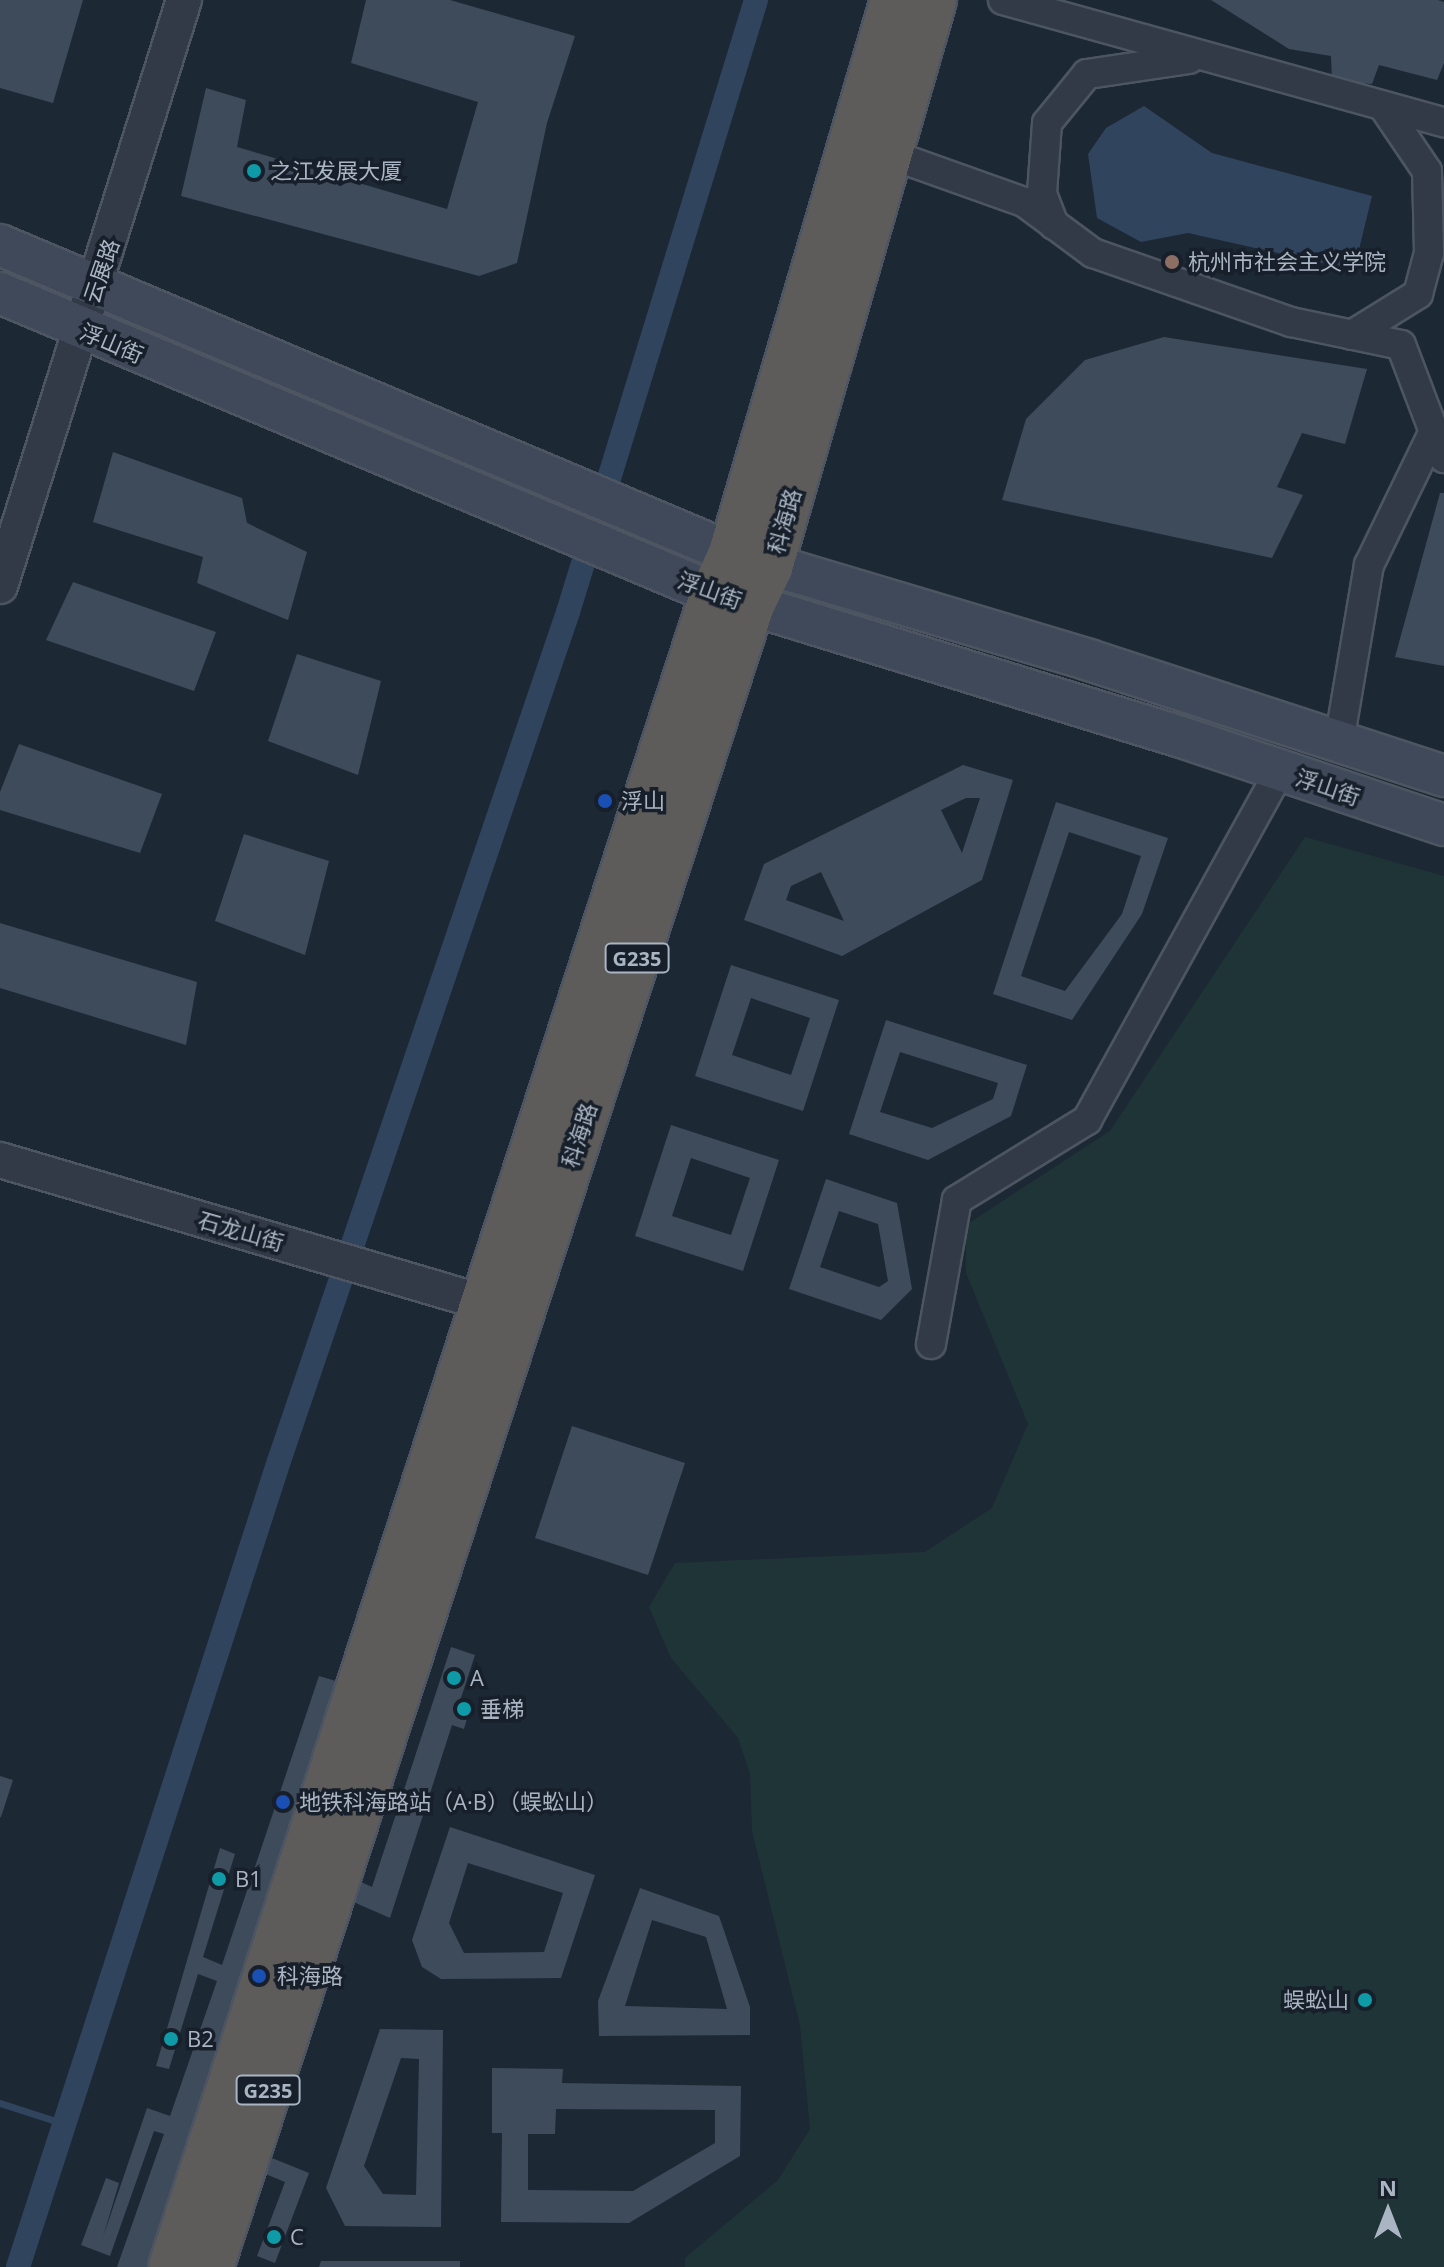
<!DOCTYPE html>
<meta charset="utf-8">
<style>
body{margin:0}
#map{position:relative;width:1444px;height:2267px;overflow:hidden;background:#1d2835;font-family:"Open Sans","Noto Sans SC",sans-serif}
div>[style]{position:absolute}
.green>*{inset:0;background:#1f3436}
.water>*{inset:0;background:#30445e}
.stream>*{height:7px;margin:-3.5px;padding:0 3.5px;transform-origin:3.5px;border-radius:3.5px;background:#30445e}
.canal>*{height:24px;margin:-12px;padding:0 12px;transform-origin:12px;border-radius:12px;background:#30445e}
.building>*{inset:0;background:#3e4b5b}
.roads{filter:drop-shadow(2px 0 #4c5561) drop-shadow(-2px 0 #4c5561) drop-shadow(0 2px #4c5561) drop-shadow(0 -2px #4c5561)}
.minor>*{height:28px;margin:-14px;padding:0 14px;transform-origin:14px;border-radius:14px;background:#313a46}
.tertiary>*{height:34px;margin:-17px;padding:0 17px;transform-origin:17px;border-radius:17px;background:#313a46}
.secondary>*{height:40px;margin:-20px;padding:0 20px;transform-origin:20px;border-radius:20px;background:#3f4959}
.trunk>*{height:44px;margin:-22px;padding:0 22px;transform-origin:22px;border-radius:22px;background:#5d5c5a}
.dots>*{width:22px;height:22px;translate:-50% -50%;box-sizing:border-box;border:4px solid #171f2a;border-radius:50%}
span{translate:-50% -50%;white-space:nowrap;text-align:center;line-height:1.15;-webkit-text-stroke:7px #171f2a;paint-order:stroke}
.shield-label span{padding:2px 6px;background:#171f2a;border:2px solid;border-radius:6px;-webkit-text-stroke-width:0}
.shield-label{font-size:20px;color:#aab5c4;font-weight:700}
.poi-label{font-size:22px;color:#aab5c4}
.left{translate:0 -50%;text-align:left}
.right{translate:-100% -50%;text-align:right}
.street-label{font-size:22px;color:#aab5c4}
.north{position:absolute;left:1348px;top:2171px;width:80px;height:80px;-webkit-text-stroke:6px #171f2a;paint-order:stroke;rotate:0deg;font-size:22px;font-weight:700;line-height:32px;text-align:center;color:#aab5c4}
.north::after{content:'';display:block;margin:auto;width:28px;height:36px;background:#aab5c4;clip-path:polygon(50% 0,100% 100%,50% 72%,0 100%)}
</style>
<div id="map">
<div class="green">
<i style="clip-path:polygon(1305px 837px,1444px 876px,1444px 2267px,685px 2267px,685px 2258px,778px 2180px,810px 2129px,800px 2025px,752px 1831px,750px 1774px,738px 1738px,671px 1658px,649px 1607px,675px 1563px,925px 1552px,992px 1508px,1028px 1424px,966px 1273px,966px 1225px,1110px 1131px)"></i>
</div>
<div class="water">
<i style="clip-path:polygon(1144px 106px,1212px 153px,1372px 196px,1354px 270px,1188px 233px,1141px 242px,1097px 218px,1088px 154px,1106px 128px)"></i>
</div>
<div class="stream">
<i style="left:0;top:2103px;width:65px;rotate:17.9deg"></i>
</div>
<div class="canal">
<i style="left:18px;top:2267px;width:847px;rotate:-72.06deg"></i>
<i style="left:279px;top:1461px;width:897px;rotate:-71.2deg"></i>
<i style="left:568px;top:612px;width:640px;rotate:-72.92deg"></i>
</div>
<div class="building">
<i style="clip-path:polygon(0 0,83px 0,53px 103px,0 88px)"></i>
<i style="clip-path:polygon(366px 0,450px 0,575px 36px,547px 123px,517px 263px,479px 276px,181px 196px,206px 88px,246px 100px,237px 147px,447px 209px,478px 102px,351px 63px)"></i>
<i style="clip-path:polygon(1211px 0,1438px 0,1444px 2px,1444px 63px,1437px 80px,1379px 65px,1372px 84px,1332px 81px,1331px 56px,1289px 49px)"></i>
<i style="clip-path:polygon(1164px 337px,1367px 369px,1345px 444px,1302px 433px,1277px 487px,1303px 495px,1272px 558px,1002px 500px,1026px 419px,1085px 360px)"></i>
<i style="clip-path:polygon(113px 452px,242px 498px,247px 523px,307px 552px,288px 620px,197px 583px,203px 557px,93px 522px)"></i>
<i style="clip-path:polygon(1440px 493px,1444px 493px,1444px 666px,1395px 657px)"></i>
<i style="clip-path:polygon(73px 582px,216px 632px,194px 691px,46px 640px)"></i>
<i style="clip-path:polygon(297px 654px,381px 681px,358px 775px,268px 741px)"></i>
<i style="clip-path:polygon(19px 744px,162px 794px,140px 853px,0 810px,0 792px)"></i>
<i style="clip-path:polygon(evenodd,963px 765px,1013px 780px,982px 880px,842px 956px,744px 920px,764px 864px,963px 765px,966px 798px,980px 798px,962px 853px,941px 810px,966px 798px,963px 765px,821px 872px,844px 921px,786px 900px,791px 886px,821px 872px)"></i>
<i style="clip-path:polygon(evenodd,1056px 802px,1168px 838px,1142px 914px,1072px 1020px,993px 994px,1056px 802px,1069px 832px,1141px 856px,1122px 914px,1065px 991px,1021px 976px,1069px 832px)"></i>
<i style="clip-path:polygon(244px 834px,329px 861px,305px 955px,215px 921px)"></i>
<i style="clip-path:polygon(0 923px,197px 982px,186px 1045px,0 988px)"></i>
<i style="clip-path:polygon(evenodd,731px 965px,839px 1000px,803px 1111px,695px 1076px,731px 965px,751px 998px,810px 1018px,791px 1075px,732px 1055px,751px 998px)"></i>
<i style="clip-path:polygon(evenodd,886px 1020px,1027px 1065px,1011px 1116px,928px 1160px,849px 1134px,886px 1020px,900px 1052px,998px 1083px,993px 1099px,932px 1128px,880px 1112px,900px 1052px)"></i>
<i style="clip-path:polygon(evenodd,671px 1125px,779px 1160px,743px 1271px,635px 1236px,671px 1125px,691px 1158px,750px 1178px,731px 1235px,672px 1216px,691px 1158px)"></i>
<i style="clip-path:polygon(evenodd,826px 1179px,897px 1203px,912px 1289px,881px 1320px,789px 1289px,826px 1179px,839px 1211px,878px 1224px,888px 1281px,879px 1287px,820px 1267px,839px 1211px)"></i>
<i style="clip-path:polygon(572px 1426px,685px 1463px,648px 1575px,535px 1538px)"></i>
<i style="clip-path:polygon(451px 1647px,475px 1655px,460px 1701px,471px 1705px,464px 1729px,452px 1725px,390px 1918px,333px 1893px,247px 2148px,309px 2173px,275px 2263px,257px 2256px,285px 2182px,241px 2164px,206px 2267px,117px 2267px,164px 2134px,154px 2131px,110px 2256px,81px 2245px,106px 2178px,119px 2183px,103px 2237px,147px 2108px,170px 2116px,217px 1981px,198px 1974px,169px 2069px,156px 2066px,220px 1848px,235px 1854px,203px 1957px,222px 1965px,319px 1676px,400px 1700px,341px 1873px,372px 1887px)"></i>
<i style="clip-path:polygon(0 1776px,13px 1780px,1px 1817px,0 1817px)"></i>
<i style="clip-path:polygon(evenodd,450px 1827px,595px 1875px,561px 1978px,441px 1979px,422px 1967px,412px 1940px,450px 1827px,468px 1863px,563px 1893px,544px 1952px,464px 1953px,449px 1923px,468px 1863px)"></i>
<i style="clip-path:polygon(evenodd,640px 1888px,719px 1916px,750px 2007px,750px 2035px,599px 2036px,598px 2001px,640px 1888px,652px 1920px,706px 1937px,727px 2009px,625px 2006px,652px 1920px)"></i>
<i style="clip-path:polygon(evenodd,380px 2029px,443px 2030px,441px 2227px,345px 2226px,326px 2188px,380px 2029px,401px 2058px,419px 2059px,416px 2195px,383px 2194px,364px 2166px,401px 2058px)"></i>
<i style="clip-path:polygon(evenodd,492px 2068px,563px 2069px,562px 2083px,741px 2086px,740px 2156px,629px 2223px,501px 2222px,502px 2133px,492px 2133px,492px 2068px,556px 2109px,715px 2110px,715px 2143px,633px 2191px,528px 2190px,528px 2134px,555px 2134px,556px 2109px)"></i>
<i style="clip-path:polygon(321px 2261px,460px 2261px,460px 2267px,319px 2267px)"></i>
</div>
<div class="roads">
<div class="minor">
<i style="left:1003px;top:0;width:458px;rotate:15.5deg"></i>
<i style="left:889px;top:154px;width:143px;rotate:19.6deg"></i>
<i style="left:1024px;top:202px;width:86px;rotate:36.5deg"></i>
<i style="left:1093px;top:253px;width:210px;rotate:19.2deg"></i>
<i style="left:1291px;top:322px;width:112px;rotate:11.8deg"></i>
<i style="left:1401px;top:345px;width:121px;rotate:69.2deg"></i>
<i style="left:1054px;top:225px;width:34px;rotate:-111deg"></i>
<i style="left:1042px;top:193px;width:70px;rotate:-85.9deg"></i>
<i style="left:1047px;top:123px;width:63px;rotate:-50.8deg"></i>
<i style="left:1087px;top:74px;width:103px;rotate:-8.4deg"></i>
<i style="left:1352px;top:335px;width:78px;rotate:-31.8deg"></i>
<i style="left:1418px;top:294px;width:42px;rotate:-75deg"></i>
<i style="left:1429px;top:253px;width:82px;rotate:-91.4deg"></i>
<i style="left:1427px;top:171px;width:78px;rotate:-124.1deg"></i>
<i style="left:1339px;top:742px;width:180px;rotate:-80.4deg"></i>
<i style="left:1369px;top:565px;width:149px;rotate:-64.1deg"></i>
<i style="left:931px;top:1344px;width:146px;rotate:-79.8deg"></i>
<i style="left:957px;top:1200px;width:153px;rotate:-31.6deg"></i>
<i style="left:1087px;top:1120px;width:399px;rotate:-61.1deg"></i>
</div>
<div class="tertiary">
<i style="left:0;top:586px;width:614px;rotate:-72.57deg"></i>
<i style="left:0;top:1160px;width:502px;rotate:16.42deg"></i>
</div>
<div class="secondary">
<i style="left:0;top:245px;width:793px;rotate:22.85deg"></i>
<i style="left:731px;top:553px;width:374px;rotate:16.6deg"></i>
<i style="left:1089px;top:660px;width:373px;rotate:18.1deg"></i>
<i style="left:0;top:293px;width:774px;rotate:22.82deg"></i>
<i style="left:713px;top:593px;width:486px;rotate:17.1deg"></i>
<i style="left:1178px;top:736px;width:280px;rotate:18.5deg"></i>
</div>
<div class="trunk">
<i style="left:171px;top:2267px;width:1760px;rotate:-72.06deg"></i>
<i style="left:713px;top:593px;width:44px;rotate:-65.8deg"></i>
<i style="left:731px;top:553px;width:576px;rotate:-73.67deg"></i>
<i style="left:211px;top:2267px;width:1748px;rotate:-71.97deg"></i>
<i style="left:752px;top:605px;width:41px;rotate:-64.1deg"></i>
<i style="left:770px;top:568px;width:591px;rotate:-73.89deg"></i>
</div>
</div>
<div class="dots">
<i style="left:254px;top:171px;background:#0f9aa8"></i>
<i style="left:1172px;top:262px;background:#8d6e63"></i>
<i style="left:605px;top:801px;background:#1a4fb4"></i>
<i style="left:454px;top:1678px;background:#0f9aa8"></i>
<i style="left:464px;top:1709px;background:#0f9aa8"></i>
<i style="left:283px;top:1802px;background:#1a4fb4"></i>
<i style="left:219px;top:1879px;background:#0f9aa8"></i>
<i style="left:259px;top:1976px;background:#1a4fb4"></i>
<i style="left:1365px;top:2000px;background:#0f9aa8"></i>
<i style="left:171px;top:2039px;background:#0f9aa8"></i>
<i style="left:274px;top:2237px;background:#0f9aa8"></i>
</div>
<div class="shield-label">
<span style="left:637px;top:958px">G235</span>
<span style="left:268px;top:2090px">G235</span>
</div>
<div class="poi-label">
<span class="left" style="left:270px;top:171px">之江发展大厦</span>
<span class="left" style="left:1188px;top:262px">杭州市社会主义学院</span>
<span class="left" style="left:621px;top:801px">浮山</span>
<span class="left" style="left:470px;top:1678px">A</span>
<span class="left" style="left:480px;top:1709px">垂梯</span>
<span class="left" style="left:299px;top:1802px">地铁科海路站（A·B）（蜈蚣山）</span>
<span class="left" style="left:235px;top:1879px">B1</span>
<span class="left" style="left:277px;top:1976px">科海路</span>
<span class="right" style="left:1349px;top:2000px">蜈蚣山</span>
<span class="left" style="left:187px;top:2039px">B2</span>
<span class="left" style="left:290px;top:2237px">C</span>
</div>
<div class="street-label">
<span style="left:101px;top:271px;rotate:-71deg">云展路</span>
<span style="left:112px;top:343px;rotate:23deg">浮山街</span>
<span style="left:784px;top:521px;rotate:-74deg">科海路</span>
<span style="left:710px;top:590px;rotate:20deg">浮山街</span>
<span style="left:1328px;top:787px;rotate:19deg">浮山街</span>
<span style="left:579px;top:1135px;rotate:-72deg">科海路</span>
<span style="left:241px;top:1231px;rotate:16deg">石龙山街</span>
</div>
<div class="north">N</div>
</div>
